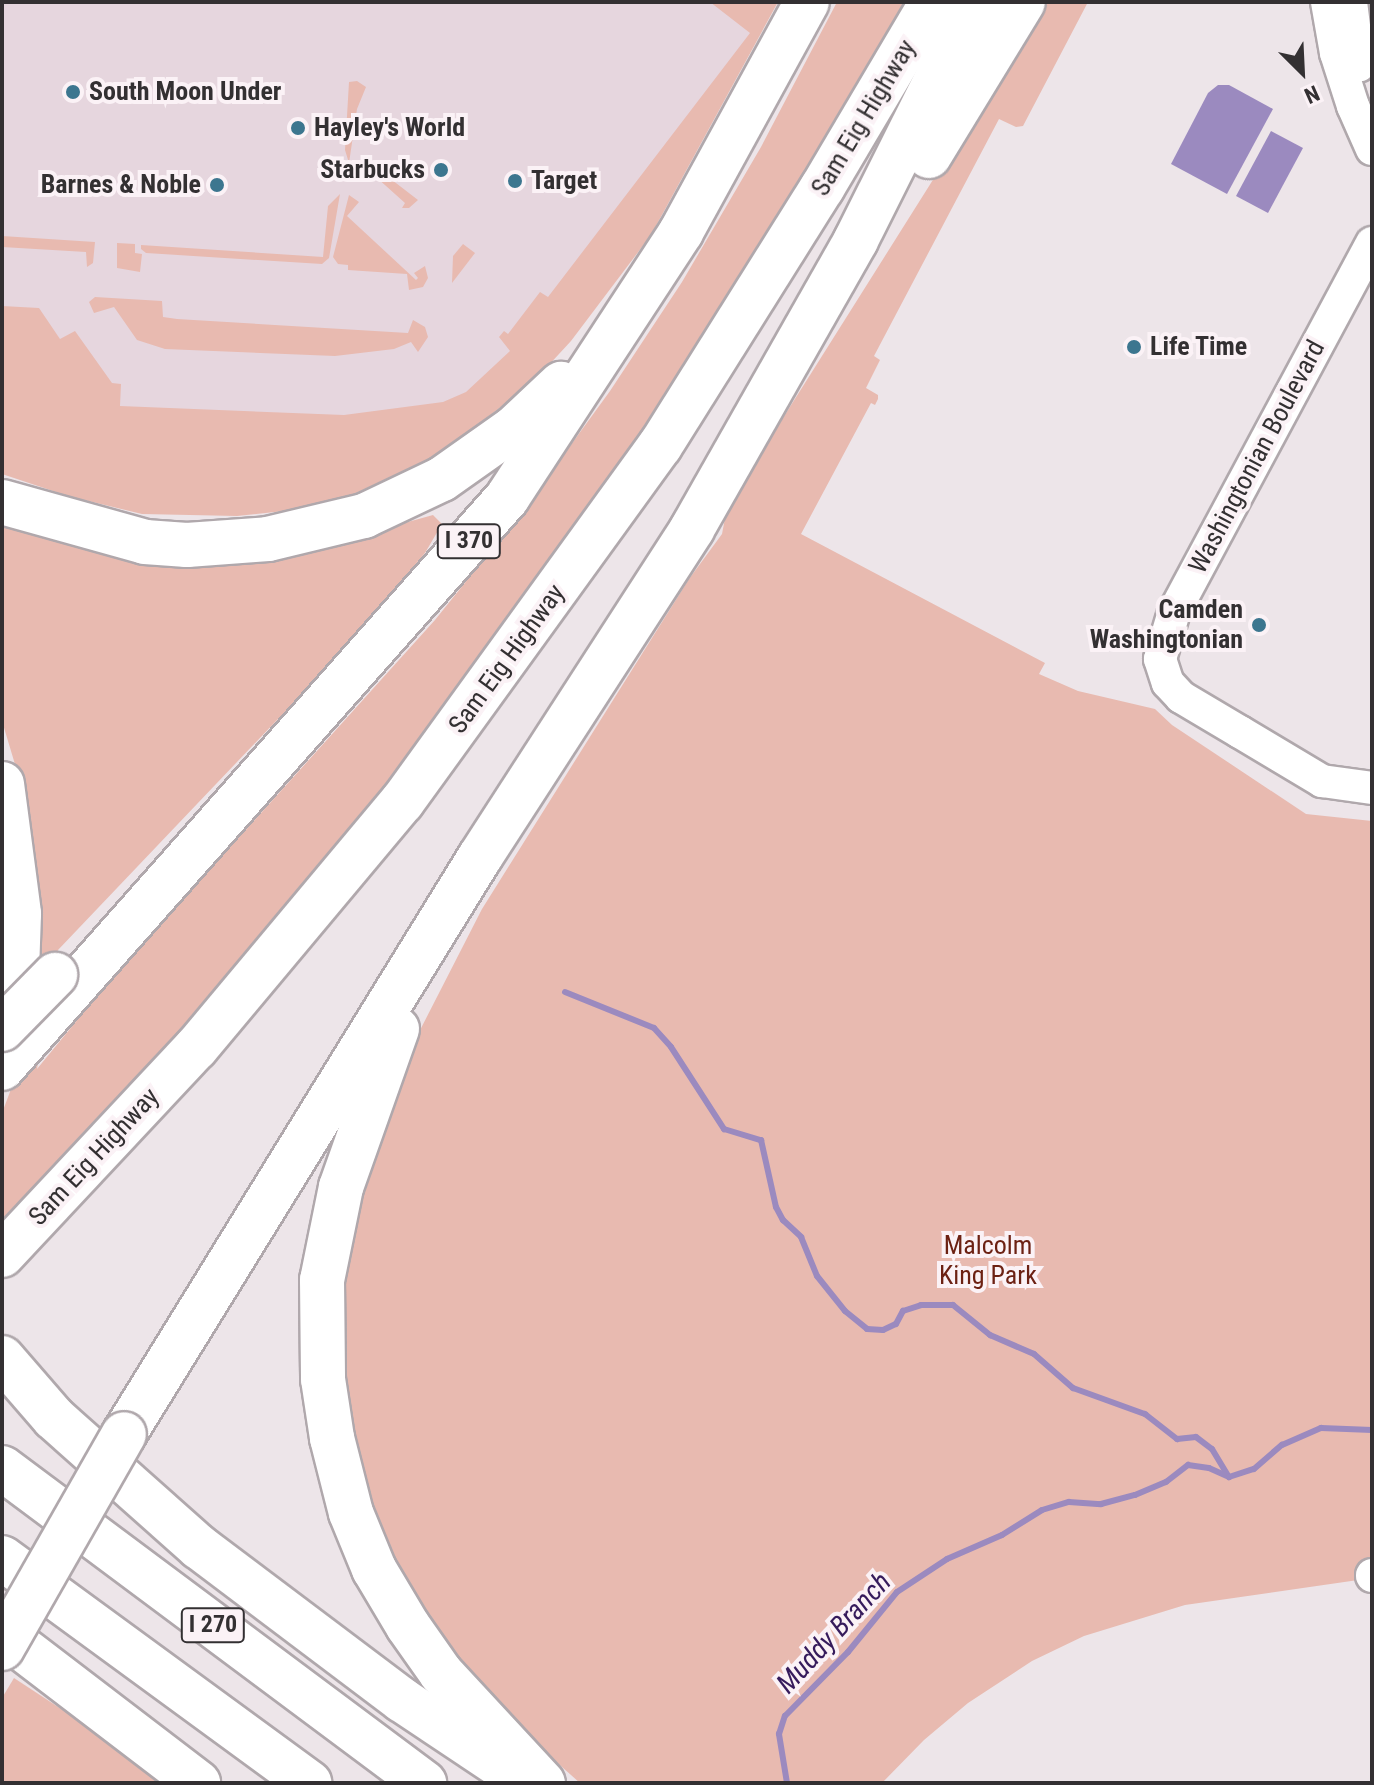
<!DOCTYPE html>
<style>
body{margin:0}
#map{position:relative;width:1374px;height:1785px;overflow:hidden;background:#ede5e9;font-family:"Roboto Condensed",sans-serif}
div>[style]{position:absolute}
.built>*{inset:0;background:#e6d6de}
.green>*{inset:0;background:#e8bab0}
.water>*{inset:0;background:#9b8abf}
.stream>*{height:6px;margin:-3px;padding:0 3px;transform-origin:3px;border-radius:3px;background:#9b8abf}
.roads{filter:drop-shadow(2px 0 #b0a8ac) drop-shadow(-2px 0 #b0a8ac) drop-shadow(0 2px #b0a8ac) drop-shadow(0 -2px #b0a8ac)}
.minor>*{height:32px;margin:-16px;padding:0 16px;transform-origin:16px;border-radius:16px;background:#fff}
.highway>*{height:44px;margin:-22px;padding:0 22px;transform-origin:22px;border-radius:22px;background:#fff}
.bridges{filter:drop-shadow(2px 0 #b0a8ac) drop-shadow(-2px 0 #b0a8ac) drop-shadow(0 2px #b0a8ac) drop-shadow(0 -2px #b0a8ac)}
.highway-bridge>*{height:44px;margin:-22px;padding:0 22px;transform-origin:22px;border-radius:22px;background:#fff}
.dots>*{width:22px;height:22px;translate:-50% -50%;box-sizing:border-box;border:4px solid #fbf2f6;border-radius:50%}
span{translate:-50% -50%;white-space:nowrap;text-align:center;line-height:1.15;-webkit-text-stroke:8px #fbf2f6;paint-order:stroke}
.shield-label span{padding:2px 6px;background:#fbf2f6;border:2px solid;border-radius:6px;-webkit-text-stroke-width:0}
.shield-label{font-size:24px;color:#333032;font-weight:700}
.poi-label{font-size:26px;color:#333032;font-weight:700}
.left{translate:0 -50%;text-align:left}
.right{translate:-100% -50%;text-align:right}
.street-label{font-size:26px;color:#333032}
.park-label{font-size:26px;color:#6c2113}
.water-label{font-size:28px;color:#361b5c;font-style:italic}
.frame{position:absolute;inset:0;border:4px solid #333032;pointer-events:none}
.north{position:absolute;left:1262px;top:32px;width:80px;height:80px;-webkit-text-stroke:6px #fbf2f6;paint-order:stroke;rotate:156deg;font-size:22px;font-weight:700;line-height:32px;text-align:center;color:#333032}
.north::after{content:'';display:block;margin:auto;width:28px;height:36px;background:#333032;clip-path:polygon(50% 0,100% 100%,50% 72%,0 100%)}
</style>
<div id="map">
<div class="built">
<i style="clip-path:polygon(2px 2px,770px 2px,759px 26px,453px 427px,101px 424px,2px 339px)"></i>
</div>
<div class="green">
<i style="clip-path:polygon(710px 2px,778px 2px,651px 235px,571px 341px,534px 381px,442px 453px,410px 471px,341px 499px,302px 509px,237px 516px,142px 514px,68px 496px,2px 474px,2px 306px,39px 308px,60px 339px,75px 331px,112px 383px,121px 384px,120px 406px,344px 415px,443px 402px,466px 392px,510px 351px,499px 337px,504px 331px,508px 334px,540px 292px,548px 297px,750px 33px)"></i>
<i style="clip-path:polygon(837px 2px,917px 2px,580px 538px,275px 934px,2px 1226px,2px 1113px,19px 1068px,40px 909px,29px 811px,2px 721px,2px 519px,379px 530px,433px 515px,442px 524px,425px 553px,336px 658px,58px 950px,37px 1069px,106px 985px,435px 620px,525px 508px,610px 391px,682px 282px,761px 147px)"></i>
<i style="clip-path:polygon(1045px 2px,1088px 2px,1023px 126px,1016px 127px,999px 119px,874px 356px,880px 360px,866px 388px,878px 395px,878px 399px,875px 405px,871px 403px,801px 534px,1045px 663px,1039px 674px,1078px 691px,1155px 709px,1172px 725px,1306px 814px,1372px 821px,1372px 1578px,1185px 1605px,1084px 1636px,1032px 1661px,968px 1703px,924px 1740px,882px 1783px,580px 1783px,499px 1711px,407px 1596px,354px 1463px,339px 1315px,356px 1209px,416px 1038px,482px 909px,689px 579px,722px 534px,726px 513px,742px 483px)"></i>
<i style="clip-path:polygon(357px 81px,366px 87px,357px 109px,349px 163px,345px 150px,349px 82px)"></i>
<i style="clip-path:polygon(370px 163px,418px 200px,409px 208px,402px 208px,405px 203px,366px 168px)"></i>
<i style="clip-path:polygon(340px 194px,329px 258px,322px 264px,146px 253px,141px 249px,141px 245px,323px 257px,328px 206px)"></i>
<i style="clip-path:polygon(349px 195px,359px 202px,347px 216px,416px 280px,418px 278px,414px 273px,425px 266px,428px 278px,423px 287px,409px 290px,407px 274px,348px 270px,348px 265px,338px 264px,333px 257px)"></i>
<i style="clip-path:polygon(2px 236px,95px 242px,93px 263px,87px 267px,86px 252px,2px 247px)"></i>
<i style="clip-path:polygon(117px 243px,135px 244px,135px 253px,142px 254px,140px 272px,117px 268px)"></i>
<i style="clip-path:polygon(463px 244px,475px 253px,452px 283px,453px 256px)"></i>
<i style="clip-path:polygon(95px 297px,162px 301px,163px 317px,177px 319px,408px 333px,413px 320px,425px 327px,428px 337px,418px 352px,411px 342px,394px 349px,335px 356px,165px 349px,137px 340px,114px 307px,94px 313px,89px 302px)"></i>
<i style="clip-path:polygon(14px 1678px,113px 1743px,170px 1783px,2px 1783px,2px 1698px)"></i>
</div>
<div class="water">
<i style="clip-path:polygon(1218px 85px,1229px 85px,1273px 109px,1227px 194px,1171px 164px,1208px 93px)"></i>
<i style="clip-path:polygon(1271px 131px,1303px 148px,1268px 213px,1236px 196px)"></i>
</div>
<div class="stream">
<i style="left:565px;top:992px;width:96px;rotate:22deg"></i>
<i style="left:654px;top:1028px;width:25px;rotate:48deg"></i>
<i style="left:671px;top:1047px;width:98px;rotate:57.1deg"></i>
<i style="left:724px;top:1129px;width:39px;rotate:17deg"></i>
<i style="left:761px;top:1140px;width:69px;rotate:77.4deg"></i>
<i style="left:776px;top:1207px;width:15px;rotate:62deg"></i>
<i style="left:783px;top:1220px;width:25px;rotate:43deg"></i>
<i style="left:801px;top:1237px;width:42px;rotate:67.7deg"></i>
<i style="left:817px;top:1276px;width:45px;rotate:51.3deg"></i>
<i style="left:845px;top:1311px;width:28px;rotate:39deg"></i>
<i style="left:867px;top:1329px;width:16px;rotate:4deg"></i>
<i style="left:883px;top:1330px;width:14px;rotate:-25deg"></i>
<i style="left:896px;top:1324px;width:15px;rotate:-62deg"></i>
<i style="left:903px;top:1311px;width:19px;rotate:-18deg"></i>
<i style="left:921px;top:1305px;width:32px"></i>
<i style="left:953px;top:1305px;width:48px;rotate:39deg"></i>
<i style="left:990px;top:1335px;width:48px;rotate:23.4deg"></i>
<i style="left:1034px;top:1354px;width:52px;rotate:41.1deg"></i>
<i style="left:1073px;top:1388px;width:77px;rotate:19.9deg"></i>
<i style="left:1145px;top:1414px;width:41px;rotate:38deg"></i>
<i style="left:1177px;top:1439px;width:19px;rotate:-6deg"></i>
<i style="left:1196px;top:1437px;width:20px;rotate:37deg"></i>
<i style="left:1212px;top:1449px;width:33px;rotate:59deg"></i>
<i style="left:787px;top:1783px;width:50px;rotate:-99.3deg"></i>
<i style="left:779px;top:1734px;width:19px;rotate:-72deg"></i>
<i style="left:785px;top:1716px;width:90px;rotate:-45.5deg"></i>
<i style="left:848px;top:1652px;width:77px;rotate:-50.8deg"></i>
<i style="left:897px;top:1592px;width:60px;rotate:-33.4deg"></i>
<i style="left:947px;top:1559px;width:60px;rotate:-23.6deg"></i>
<i style="left:1002px;top:1535px;width:47px;rotate:-32deg"></i>
<i style="left:1042px;top:1510px;width:28px;rotate:-17deg"></i>
<i style="left:1069px;top:1502px;width:32px;rotate:4deg"></i>
<i style="left:1101px;top:1504px;width:35px;rotate:-15deg"></i>
<i style="left:1135px;top:1495px;width:34px;rotate:-23deg"></i>
<i style="left:1166px;top:1482px;width:28px;rotate:-38deg"></i>
<i style="left:1188px;top:1465px;width:21px;rotate:8deg"></i>
<i style="left:1209px;top:1468px;width:22px;rotate:24deg"></i>
<i style="left:1229px;top:1477px;width:26px;rotate:-18deg"></i>
<i style="left:1254px;top:1469px;width:37px;rotate:-41deg"></i>
<i style="left:1282px;top:1445px;width:43px;rotate:-23.6deg"></i>
<i style="left:1321px;top:1428px;width:51px;rotate:2.2deg"></i>
</div>
<div class="roads">
<div class="minor">
<i style="left:1327px;top:2px;width:52px;rotate:80deg"></i>
<i style="left:1336px;top:53px;width:56px;rotate:72.2deg"></i>
<i style="left:1353px;top:106px;width:47px;rotate:66.2deg"></i>
<i style="left:1351px;top:2px;width:64px;rotate:82.8deg"></i>
<i style="left:1372px;top:243px;width:419px;rotate:118.2deg"></i>
<i style="left:1174px;top:612px;width:49px;rotate:106.6deg"></i>
<i style="left:1160px;top:659px;width:25px;rotate:72deg"></i>
<i style="left:1168px;top:683px;width:19px;rotate:47deg"></i>
<i style="left:1181px;top:697px;width:69px;rotate:30.7deg"></i>
<i style="left:1240px;top:732px;width:96px;rotate:30.9deg"></i>
<i style="left:1322px;top:781px;width:50px;rotate:8deg"></i>
<i style="left:1372px;top:1575px;width:1px;rotate:90deg"></i>
</div>
<div class="highway">
<i style="left:929px;top:156px;width:180px;rotate:-58.6deg"></i>
<i style="left:2px;top:502px;width:148px;rotate:15.6deg"></i>
<i style="left:145px;top:542px;width:42px;rotate:4.1deg"></i>
<i style="left:187px;top:545px;width:81px;rotate:-4.2deg"></i>
<i style="left:268px;top:539px;width:99px;rotate:-13.5deg"></i>
<i style="left:364px;top:516px;width:86px;rotate:-25.4deg"></i>
<i style="left:442px;top:479px;width:87px;rotate:-35.2deg"></i>
<i style="left:513px;top:429px;width:66px;rotate:-43.2deg"></i>
<i style="left:2px;top:784px;width:131px;rotate:82.5deg"></i>
<i style="left:19px;top:914px;width:57px;rotate:92deg"></i>
<i style="left:17px;top:971px;width:75px;rotate:97.7deg"></i>
<i style="left:397px;top:1029px;width:168px;rotate:109.5deg"></i>
<i style="left:341px;top:1187px;width:95px;rotate:101.5deg"></i>
<i style="left:322px;top:1280px;width:99px;rotate:89.4deg"></i>
<i style="left:323px;top:1379px;width:60px;rotate:81.3deg"></i>
<i style="left:332px;top:1438px;width:77px;rotate:75.8deg"></i>
<i style="left:351px;top:1513px;width:61px;rotate:67.7deg"></i>
<i style="left:374px;top:1569px;width:66px;rotate:59.2deg"></i>
<i style="left:408px;top:1626px;width:57px;rotate:54.9deg"></i>
<i style="left:441px;top:1673px;width:150px;rotate:47.2deg"></i>
<i style="left:2px;top:1068px;width:762px;rotate:-48.46deg"></i>
<i style="left:507px;top:498px;width:318px;rotate:-56.8deg"></i>
<i style="left:681px;top:232px;width:262px;rotate:-61.3deg"></i>
<i style="left:2px;top:1255px;width:284px;rotate:-46.9deg"></i>
<i style="left:196px;top:1048px;width:321px;rotate:-50.1deg"></i>
<i style="left:402px;top:802px;width:440px;rotate:-54.1deg"></i>
<i style="left:660px;top:446px;width:305px;rotate:-57.9deg"></i>
<i style="left:822px;top:188px;width:216px;rotate:-59.4deg"></i>
<i style="left:2px;top:1358px;width:79px;rotate:49.1deg"></i>
<i style="left:54px;top:1418px;width:194px;rotate:41.7deg"></i>
<i style="left:199px;top:1547px;width:254px;rotate:37deg"></i>
<i style="left:402px;top:1700px;width:123px;rotate:33.7deg"></i>
<i style="left:124px;top:1434px;width:678px;rotate:-58.33deg"></i>
<i style="left:480px;top:857px;width:391px;rotate:-57.1deg"></i>
<i style="left:692px;top:529px;width:332px;rotate:-60.4deg"></i>
<i style="left:856px;top:240px;width:266px;rotate:-63.4deg"></i>
<i style="left:2px;top:1468px;width:527px;rotate:36.74deg"></i>
<i style="left:2px;top:1558px;width:381px;rotate:36.2deg"></i>
<i style="left:2px;top:1633px;width:247px;rotate:37.4deg"></i>
</div>
</div>
<div class="bridges">
<div class="highway-bridge">
<i style="left:2px;top:1029px;width:76px;rotate:-45.5deg"></i>
<i style="left:2px;top:1648px;width:246px;rotate:-60.3deg"></i>
</div>
</div>
<div class="dots">
<i style="left:73px;top:92px;background:#3c768f"></i>
<i style="left:298px;top:128px;background:#3c768f"></i>
<i style="left:441px;top:170px;background:#3c768f"></i>
<i style="left:515px;top:181px;background:#3c768f"></i>
<i style="left:217px;top:185px;background:#3c768f"></i>
<i style="left:1134px;top:347px;background:#3c768f"></i>
<i style="left:1259px;top:625px;background:#3c768f"></i>
</div>
<div class="shield-label">
<span style="left:469px;top:541px">I 370</span>
<span style="left:213px;top:1625px">I 270</span>
</div>
<div class="poi-label">
<span class="left" style="left:89px;top:92px">South Moon Under</span>
<span class="left" style="left:314px;top:128px">Hayley's World</span>
<span class="right" style="left:425px;top:170px">Starbucks</span>
<span class="left" style="left:531px;top:181px">Target</span>
<span class="right" style="left:201px;top:185px">Barnes &amp; Noble</span>
<span class="left" style="left:1150px;top:347px">Life Time</span>
<span class="right" style="left:1243px;top:625px">Camden<br>Washingtonian</span>
</div>
<div class="street-label">
<span style="left:864px;top:118px;rotate:-59deg">Sam Eig Highway</span>
<span style="left:1257px;top:457px;rotate:-62deg">Washingtonian Boulevard</span>
<span style="left:507px;top:659px;rotate:-54deg">Sam Eig Highway</span>
<span style="left:94px;top:1157px;rotate:-47deg">Sam Eig Highway</span>
</div>
<div class="park-label">
<span style="left:988px;top:1261px">Malcolm<br>King Park</span>
</div>
<div class="water-label">
<span style="left:834px;top:1633px;rotate:-47deg">Muddy Branch</span>
</div>
<div class="frame"></div>
<div class="north">N</div>
</div>
